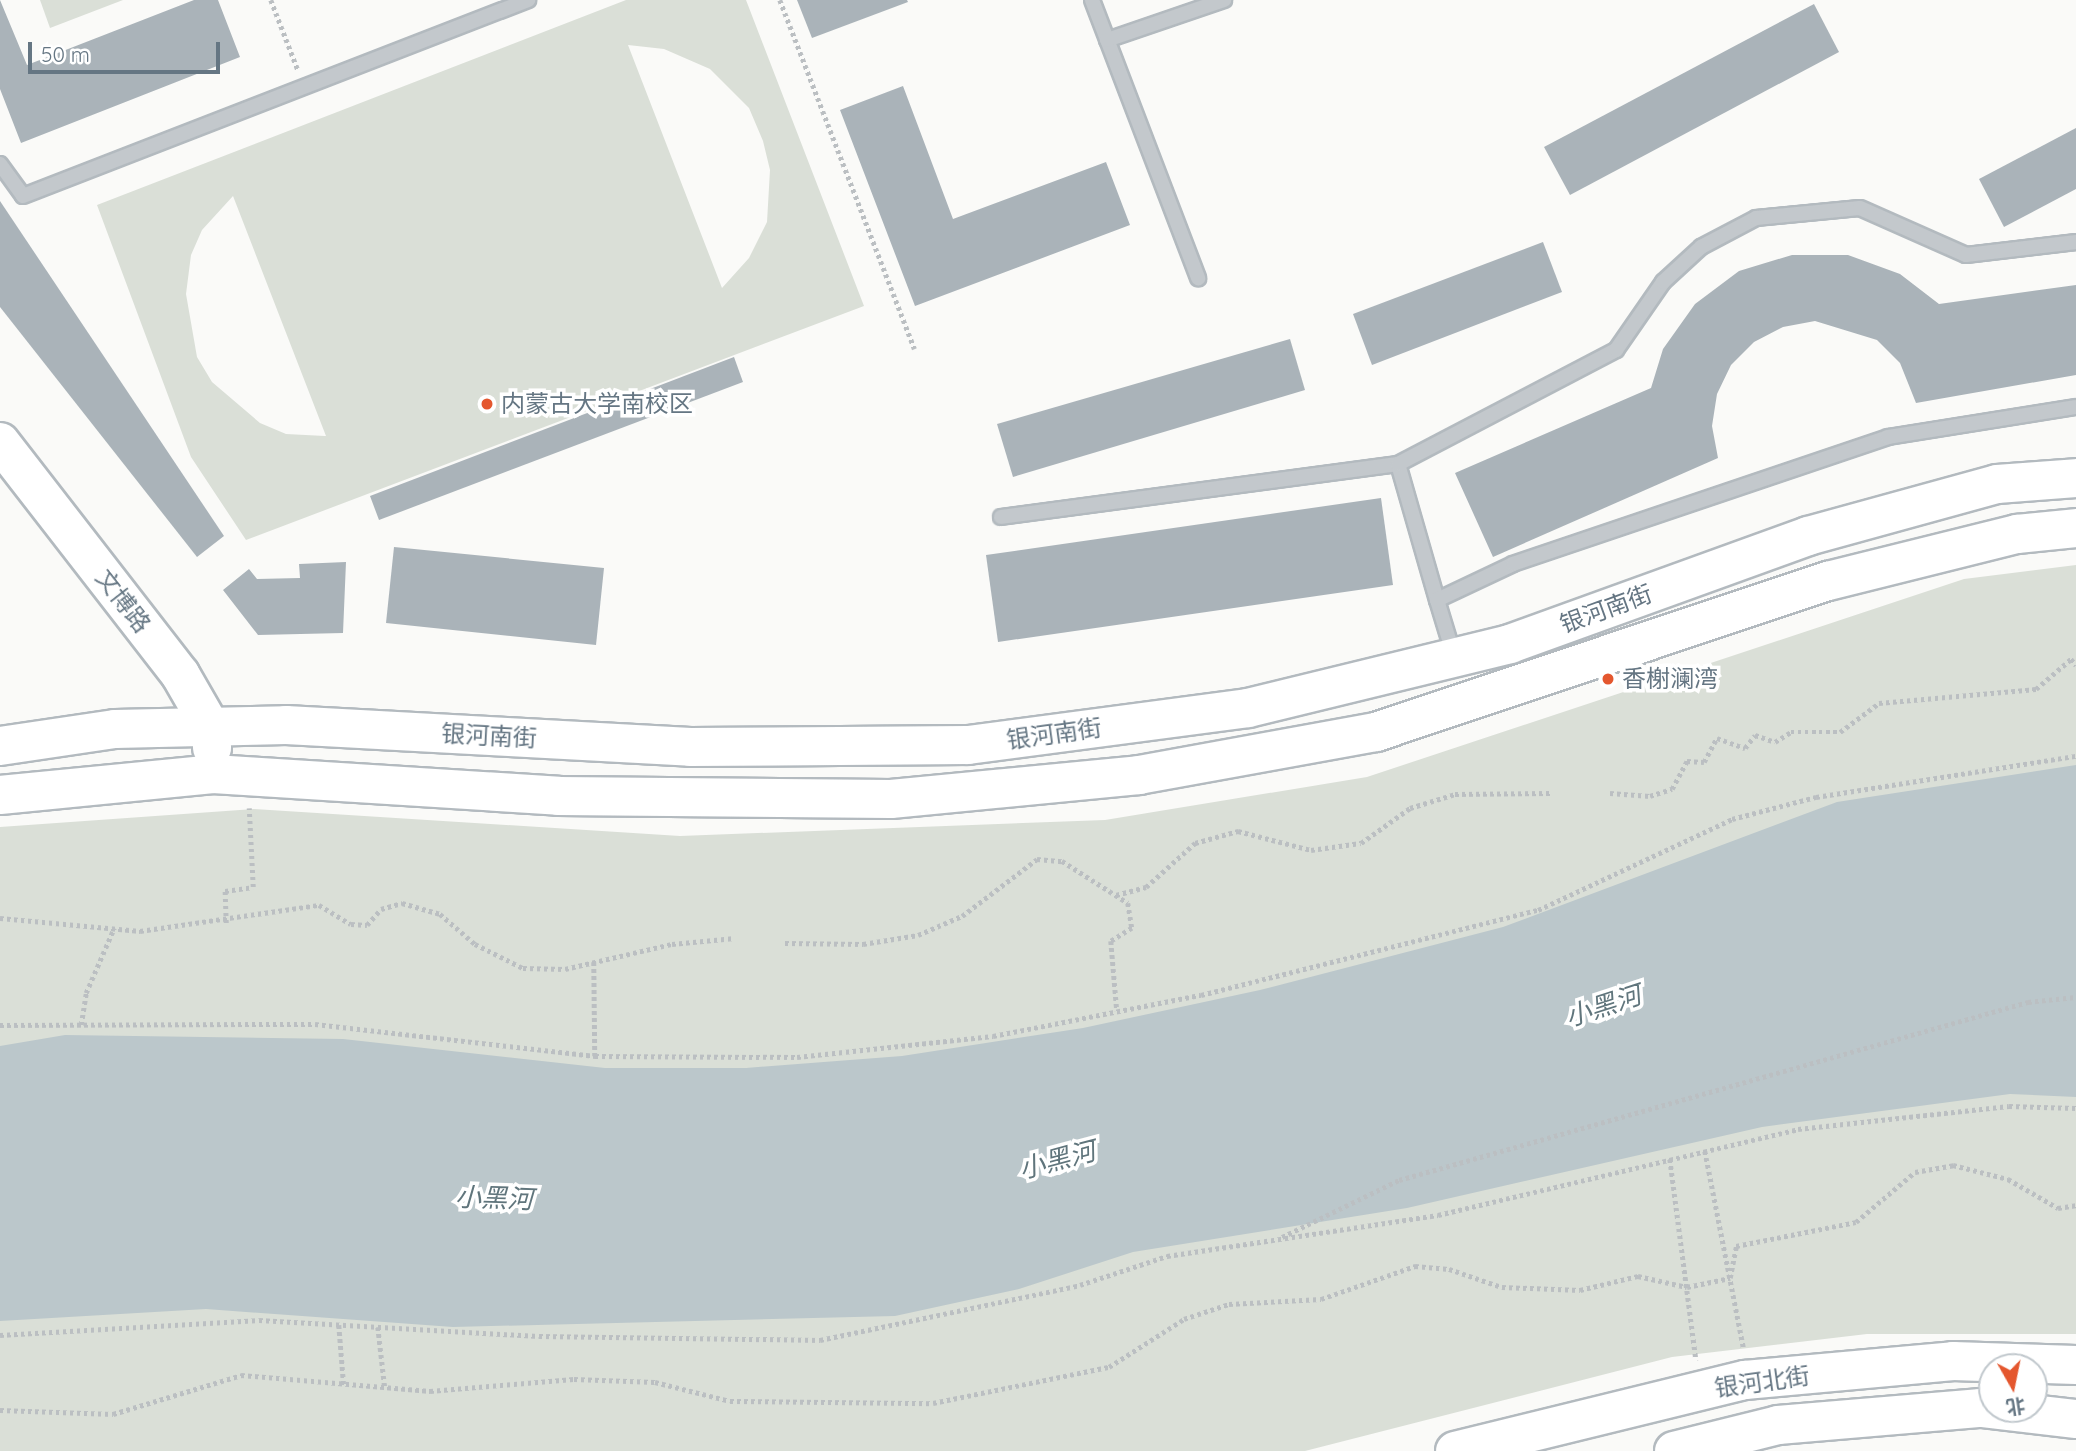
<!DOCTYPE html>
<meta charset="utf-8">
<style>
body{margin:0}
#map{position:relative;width:2076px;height:1451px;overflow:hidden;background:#fafaf8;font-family:Quicksand,"Noto Sans SC",sans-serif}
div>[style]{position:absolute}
.green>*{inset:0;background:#dadfd7}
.water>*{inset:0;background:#bbc7cb}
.building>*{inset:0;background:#aab3b9}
.path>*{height:4.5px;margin-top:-2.25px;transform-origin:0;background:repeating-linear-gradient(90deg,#bbbfc2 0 3.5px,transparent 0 7px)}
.roads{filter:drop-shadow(2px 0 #b3babf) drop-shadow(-2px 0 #b3babf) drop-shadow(0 2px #b3babf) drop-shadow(0 -2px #b3babf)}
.lane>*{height:14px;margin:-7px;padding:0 7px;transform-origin:7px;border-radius:7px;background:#c3c8cc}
.secondary>*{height:38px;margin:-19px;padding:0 19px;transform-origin:19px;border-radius:19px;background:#fff}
.dots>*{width:19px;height:19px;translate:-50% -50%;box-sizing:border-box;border:4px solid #fff;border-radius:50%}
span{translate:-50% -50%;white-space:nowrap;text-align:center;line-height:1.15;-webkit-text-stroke:7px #fff;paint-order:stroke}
.poi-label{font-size:24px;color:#657683}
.left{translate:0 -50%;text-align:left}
.street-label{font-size:24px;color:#657683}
.water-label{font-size:26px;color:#60757c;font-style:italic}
.north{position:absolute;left:1978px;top:1353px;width:70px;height:70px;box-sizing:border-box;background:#fff;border:2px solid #c1c8cd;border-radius:50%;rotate:171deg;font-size:19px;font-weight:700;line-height:28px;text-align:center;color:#657683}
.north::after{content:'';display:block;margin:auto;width:24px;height:32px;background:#e4572e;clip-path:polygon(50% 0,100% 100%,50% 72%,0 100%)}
.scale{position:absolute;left:28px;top:42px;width:192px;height:32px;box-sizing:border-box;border:4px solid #657683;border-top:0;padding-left:9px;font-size:21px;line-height:24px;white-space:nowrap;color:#657683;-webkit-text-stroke:5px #fff;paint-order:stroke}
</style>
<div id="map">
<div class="green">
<i style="clip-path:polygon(40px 0,123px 0,50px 28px)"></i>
<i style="clip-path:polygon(evenodd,626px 0,746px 0,864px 306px,246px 540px,191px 457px,97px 205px,626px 0,628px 45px,664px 49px,710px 69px,749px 108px,763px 141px,770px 170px,767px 222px,749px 258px,722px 288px,628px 45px,626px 0,233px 196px,326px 436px,325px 436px,286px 434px,260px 423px,212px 382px,197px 357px,186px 294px,191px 255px,202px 230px,233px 196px)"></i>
<i style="clip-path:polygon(2076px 565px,2076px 1334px,1867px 1334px,1672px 1357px,1305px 1451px,0 1451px,0 827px,254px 809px,680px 836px,1105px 820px,1367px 777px,1964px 579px)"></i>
</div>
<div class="water">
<i style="clip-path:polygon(2076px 765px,2076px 1097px,2010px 1094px,1762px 1127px,1407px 1208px,1133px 1252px,1019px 1289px,895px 1316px,453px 1327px,206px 1309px,0 1321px,0 1046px,65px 1035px,343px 1039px,605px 1068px,746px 1068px,902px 1056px,1083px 1028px,1260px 990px,1503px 927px,1837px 802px)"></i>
</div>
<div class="building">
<i style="clip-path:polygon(0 0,27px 65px,194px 0,218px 0,240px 57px,21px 143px,0 89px)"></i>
<i style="clip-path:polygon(797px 0,907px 0,908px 2px,812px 38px)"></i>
<i style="clip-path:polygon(1814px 4px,1839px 52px,1570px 195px,1544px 147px)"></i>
<i style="clip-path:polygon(903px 86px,953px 219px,1106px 162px,1130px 225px,915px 306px,840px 110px)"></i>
<i style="clip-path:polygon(2076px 128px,2076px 189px,2004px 227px,1979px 179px)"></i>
<i style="clip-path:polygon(0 201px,224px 536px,197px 557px,0 307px)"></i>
<i style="clip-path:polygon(1543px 242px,1562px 292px,1372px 365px,1353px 314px)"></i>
<i style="clip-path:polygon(1792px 255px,1848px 255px,1900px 274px,1939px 304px,2076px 285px,2076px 375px,1916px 403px,1900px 363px,1877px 340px,1815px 321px,1783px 327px,1754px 342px,1731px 365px,1717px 394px,1712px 426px,1718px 458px,1493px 557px,1455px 473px,1651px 388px,1663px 349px,1695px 304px,1739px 271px)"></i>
<i style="clip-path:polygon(1290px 339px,1305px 390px,1013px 477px,997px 424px)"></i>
<i style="clip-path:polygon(734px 357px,743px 382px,379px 520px,370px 496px)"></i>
<i style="clip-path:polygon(1381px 498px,1393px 585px,998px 642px,986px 555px)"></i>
<i style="clip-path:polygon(394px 547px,604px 568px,596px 645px,386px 623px)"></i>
<i style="clip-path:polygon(346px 562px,343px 633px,258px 635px,223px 590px,249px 569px,257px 579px,300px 578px,299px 564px)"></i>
</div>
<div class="path">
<i style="left:271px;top:0;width:75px;rotate:68.9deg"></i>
<i style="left:780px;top:0;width:374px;rotate:68.9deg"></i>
<i style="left:1610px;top:793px;width:40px;rotate:4.3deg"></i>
<i style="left:1650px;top:796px;width:23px;rotate:-18deg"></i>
<i style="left:1672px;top:789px;width:32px;rotate:-62deg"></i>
<i style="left:1687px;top:761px;width:17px;rotate:3deg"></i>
<i style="left:1704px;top:762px;width:27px;rotate:-62deg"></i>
<i style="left:1717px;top:738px;width:30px;rotate:20deg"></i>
<i style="left:1745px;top:748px;width:16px;rotate:-52deg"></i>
<i style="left:1755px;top:735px;width:21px;rotate:19deg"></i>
<i style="left:1775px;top:742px;width:19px;rotate:-32deg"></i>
<i style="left:1791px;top:732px;width:49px"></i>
<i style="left:1840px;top:732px;width:49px;rotate:-36.6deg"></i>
<i style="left:1879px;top:703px;width:158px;rotate:-5.1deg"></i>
<i style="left:2036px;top:689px;width:46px;rotate:-40.6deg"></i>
<i style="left:2071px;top:659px;width:8px;rotate:50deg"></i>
<i style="left:1116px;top:895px;width:31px;rotate:-15deg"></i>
<i style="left:1146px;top:887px;width:66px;rotate:-41.9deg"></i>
<i style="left:1195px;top:843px;width:45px;rotate:-15.6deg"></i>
<i style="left:1238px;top:831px;width:75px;rotate:14.6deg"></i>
<i style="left:1311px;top:850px;width:50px;rotate:-8deg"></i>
<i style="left:1361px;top:843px;width:60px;rotate:-35.5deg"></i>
<i style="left:1410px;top:808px;width:47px;rotate:-17.3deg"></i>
<i style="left:1455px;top:794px;width:96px;rotate:-0.6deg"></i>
<i style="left:0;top:918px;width:141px;rotate:5.3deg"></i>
<i style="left:140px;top:931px;width:181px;rotate:-8.3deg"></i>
<i style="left:319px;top:905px;width:37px;rotate:31deg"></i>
<i style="left:351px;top:924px;width:16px;rotate:4deg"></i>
<i style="left:367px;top:925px;width:21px;rotate:-49deg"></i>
<i style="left:381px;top:909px;width:22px;rotate:-16deg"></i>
<i style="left:402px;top:903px;width:40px;rotate:16deg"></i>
<i style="left:440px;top:914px;width:46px;rotate:40.6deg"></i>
<i style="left:475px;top:944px;width:54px;rotate:26.6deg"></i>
<i style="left:523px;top:968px;width:42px;rotate:1.4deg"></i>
<i style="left:565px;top:969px;width:110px;rotate:-13.2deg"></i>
<i style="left:672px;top:944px;width:63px;rotate:-5.4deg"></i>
<i style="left:226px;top:923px;width:32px;rotate:-92deg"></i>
<i style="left:225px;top:891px;width:28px;rotate:-8deg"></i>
<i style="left:253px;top:887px;width:79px;rotate:-92.9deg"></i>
<i style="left:785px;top:943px;width:78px;rotate:0.7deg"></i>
<i style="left:863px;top:944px;width:56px;rotate:-9.3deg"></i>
<i style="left:918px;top:935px;width:48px;rotate:-23.4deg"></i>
<i style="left:962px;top:916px;width:94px;rotate:-37.2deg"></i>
<i style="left:1037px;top:859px;width:25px;rotate:5deg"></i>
<i style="left:1062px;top:861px;width:78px;rotate:32.5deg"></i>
<i style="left:1128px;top:903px;width:25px;rotate:81deg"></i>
<i style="left:1132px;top:928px;width:25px;rotate:148deg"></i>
<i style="left:1111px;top:941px;width:70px;rotate:85.1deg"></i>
<i style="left:594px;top:962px;width:94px;rotate:89.4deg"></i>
<i style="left:0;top:1025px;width:315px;rotate:-0.2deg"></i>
<i style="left:315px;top:1024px;width:282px;rotate:6.5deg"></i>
<i style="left:595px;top:1056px;width:202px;rotate:0.3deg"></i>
<i style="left:797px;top:1057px;width:197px;rotate:-6.1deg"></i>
<i style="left:993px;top:1036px;width:212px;rotate:-11.2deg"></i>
<i style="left:1201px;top:995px;width:348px;rotate:-14.2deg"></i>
<i style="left:1538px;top:910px;width:214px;rotate:-25.1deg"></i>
<i style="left:1732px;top:819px;width:87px;rotate:-14.7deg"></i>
<i style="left:1816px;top:797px;width:263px;rotate:-9deg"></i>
<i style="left:81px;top:1025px;width:32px;rotate:-81deg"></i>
<i style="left:86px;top:993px;width:71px;rotate:-66.7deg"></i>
<i style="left:1705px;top:1151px;width:202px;rotate:78.9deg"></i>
<i style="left:1670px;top:1159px;width:203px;rotate:82.6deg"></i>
<i style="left:1282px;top:1237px;width:130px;rotate:-26deg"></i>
<i style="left:1399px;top:1180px;width:654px;rotate:-15.8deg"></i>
<i style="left:2028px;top:1002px;width:48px;rotate:-5.9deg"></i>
<i style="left:339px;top:1325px;width:62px;rotate:85.4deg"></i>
<i style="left:378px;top:1327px;width:61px;rotate:83.5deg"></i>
<i style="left:0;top:1335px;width:259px;rotate:-3.3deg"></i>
<i style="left:259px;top:1320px;width:280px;rotate:3.3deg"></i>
<i style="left:539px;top:1336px;width:281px;rotate:0.8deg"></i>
<i style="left:820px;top:1340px;width:266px;rotate:-11.9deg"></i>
<i style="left:1080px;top:1285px;width:92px;rotate:-18.4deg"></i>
<i style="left:1167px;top:1256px;width:274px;rotate:-8.6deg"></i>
<i style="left:1438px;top:1215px;width:370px;rotate:-13.4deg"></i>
<i style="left:1798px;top:1129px;width:212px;rotate:-6.2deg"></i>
<i style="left:2009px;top:1106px;width:67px;rotate:1.7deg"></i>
<i style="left:0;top:1410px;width:113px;rotate:2deg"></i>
<i style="left:113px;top:1414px;width:134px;rotate:-16.9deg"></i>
<i style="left:241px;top:1375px;width:190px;rotate:4.8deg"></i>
<i style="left:430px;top:1391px;width:144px;rotate:-4.8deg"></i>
<i style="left:574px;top:1379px;width:81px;rotate:2.1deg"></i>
<i style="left:655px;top:1382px;width:77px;rotate:14.2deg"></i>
<i style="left:730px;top:1401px;width:203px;rotate:0.6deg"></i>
<i style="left:933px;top:1403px;width:180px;rotate:-11.6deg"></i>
<i style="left:1109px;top:1367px;width:89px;rotate:-32.6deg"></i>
<i style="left:1184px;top:1319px;width:47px;rotate:-18.4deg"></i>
<i style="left:1229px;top:1304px;width:92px;rotate:-3.1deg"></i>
<i style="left:1321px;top:1299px;width:100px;rotate:-19.3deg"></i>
<i style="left:1415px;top:1266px;width:34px;rotate:5deg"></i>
<i style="left:1449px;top:1269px;width:56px;rotate:18.8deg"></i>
<i style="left:1502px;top:1287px;width:78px;rotate:2.2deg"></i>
<i style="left:1580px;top:1290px;width:60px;rotate:-13.6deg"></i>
<i style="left:1638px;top:1276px;width:50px;rotate:12.7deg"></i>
<i style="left:1687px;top:1287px;width:44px;rotate:-11.8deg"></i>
<i style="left:1730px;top:1278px;width:33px;rotate:-79deg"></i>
<i style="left:1736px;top:1246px;width:122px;rotate:-11.3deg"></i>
<i style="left:1856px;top:1222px;width:77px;rotate:-40.3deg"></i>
<i style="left:1915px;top:1172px;width:39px;rotate:-10deg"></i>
<i style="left:1953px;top:1165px;width:57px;rotate:14.3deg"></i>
<i style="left:2008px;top:1179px;width:58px;rotate:30.1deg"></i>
<i style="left:2058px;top:1208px;width:18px;rotate:-9deg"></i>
</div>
<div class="roads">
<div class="lane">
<i style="left:1092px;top:0;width:298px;rotate:69.1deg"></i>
<i style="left:1107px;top:40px;width:124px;rotate:-18.9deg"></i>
<i style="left:0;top:164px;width:39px;rotate:54deg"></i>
<i style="left:23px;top:196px;width:542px;rotate:-21.21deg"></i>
<i style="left:1001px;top:517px;width:401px;rotate:-7.6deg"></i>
<i style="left:1437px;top:600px;width:141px;rotate:-106deg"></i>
<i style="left:1398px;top:464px;width:246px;rotate:-27.6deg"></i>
<i style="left:1616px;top:350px;width:83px;rotate:-55.3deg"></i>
<i style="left:1663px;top:282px;width:52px;rotate:-42.6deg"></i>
<i style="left:1701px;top:247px;width:62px;rotate:-27.8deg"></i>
<i style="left:1756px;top:218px;width:104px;rotate:-5.5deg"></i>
<i style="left:1860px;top:208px;width:116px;rotate:23.9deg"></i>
<i style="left:1966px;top:255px;width:111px;rotate:-6.7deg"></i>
<i style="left:1454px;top:656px;width:59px;rotate:-106.9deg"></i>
<i style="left:1437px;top:600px;width:84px;rotate:-25.3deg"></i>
<i style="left:1513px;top:564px;width:396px;rotate:-18.7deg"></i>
<i style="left:1888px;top:437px;width:190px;rotate:-9.1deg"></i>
</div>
<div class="secondary">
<i style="left:0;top:442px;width:294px;rotate:52.2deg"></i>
<i style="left:180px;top:674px;width:62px;rotate:60.1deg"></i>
<i style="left:211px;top:728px;width:20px;rotate:87deg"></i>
<i style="left:0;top:746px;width:116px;rotate:-8.4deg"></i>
<i style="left:115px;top:729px;width:171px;rotate:-1.3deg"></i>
<i style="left:286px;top:725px;width:405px;rotate:3.1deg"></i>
<i style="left:690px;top:747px;width:278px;rotate:-0.4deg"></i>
<i style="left:968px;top:745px;width:282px;rotate:-7.5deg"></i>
<i style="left:1248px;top:708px;width:270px;rotate:-13.7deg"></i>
<i style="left:1510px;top:644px;width:317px;rotate:-19.9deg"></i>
<i style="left:1808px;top:536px;width:196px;rotate:-15.4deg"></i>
<i style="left:1997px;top:484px;width:79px;rotate:-4.3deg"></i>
<i style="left:0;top:795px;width:214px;rotate:-5.6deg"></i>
<i style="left:213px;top:774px;width:346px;rotate:3.6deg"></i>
<i style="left:558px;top:796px;width:333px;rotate:0.5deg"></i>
<i style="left:891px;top:799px;width:249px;rotate:-5.5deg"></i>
<i style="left:1139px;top:775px;width:241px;rotate:-10.3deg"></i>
<i style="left:1376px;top:732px;width:477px;rotate:-18.5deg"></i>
<i style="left:1828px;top:581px;width:195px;rotate:-14deg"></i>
<i style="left:2017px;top:534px;width:59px;rotate:-5.8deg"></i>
<i style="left:1455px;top:1451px;width:299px;rotate:-13.8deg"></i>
<i style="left:1745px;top:1380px;width:209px;rotate:-5.2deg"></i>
<i style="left:1953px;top:1361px;width:123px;rotate:1.9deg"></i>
<i style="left:1674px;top:1451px;width:107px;rotate:-14deg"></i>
<i style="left:1778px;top:1425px;width:204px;rotate:-4.8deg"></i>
<i style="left:1981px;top:1408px;width:96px;rotate:6.6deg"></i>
</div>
</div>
<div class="dots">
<i style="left:487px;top:404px;background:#e4572e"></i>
<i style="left:1608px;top:679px;background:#e4572e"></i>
</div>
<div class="poi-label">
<span class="left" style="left:501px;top:404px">内蒙古大学南校区</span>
<span class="left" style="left:1622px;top:679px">香榭澜湾</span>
</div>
<div class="street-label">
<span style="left:123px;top:601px;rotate:52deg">文博路</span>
<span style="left:1606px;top:609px;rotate:-20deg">银河南街</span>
<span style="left:1054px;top:734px;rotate:-8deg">银河南街</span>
<span style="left:489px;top:736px;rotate:3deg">银河南街</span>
<span style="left:1762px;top:1382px;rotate:-8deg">银河北街</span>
</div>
<div class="water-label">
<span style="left:1603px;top:1006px;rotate:-18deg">小黑河</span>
<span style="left:1057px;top:1160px;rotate:-15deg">小黑河</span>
<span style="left:494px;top:1198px;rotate:2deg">小黑河</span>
</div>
<div class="north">北</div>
<div class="scale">50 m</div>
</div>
